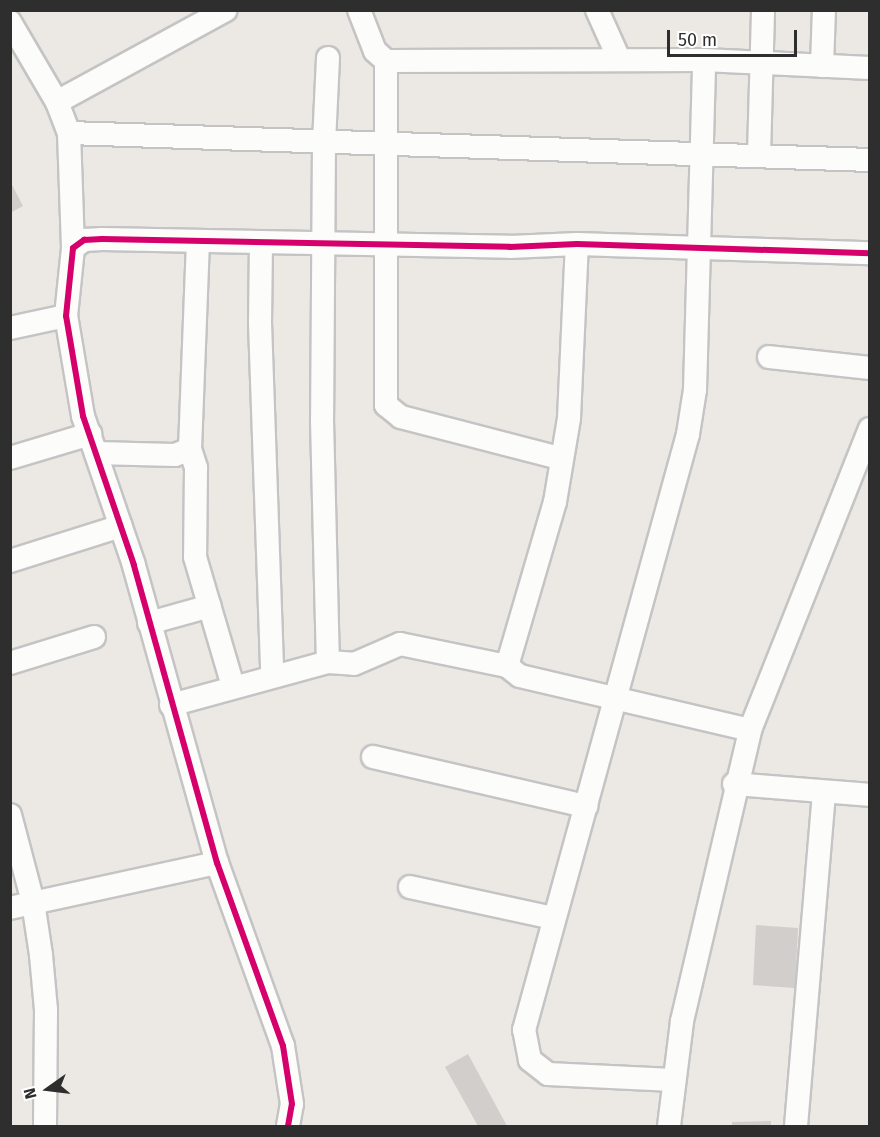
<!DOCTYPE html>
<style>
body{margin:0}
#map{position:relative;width:880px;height:1137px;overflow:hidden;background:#ece8e4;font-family:"Fira Sans",sans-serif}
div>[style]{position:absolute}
.building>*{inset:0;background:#d1cecb}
.roads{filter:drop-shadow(2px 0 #c5c4c5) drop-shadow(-2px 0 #c5c4c5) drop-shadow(0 2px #c5c4c5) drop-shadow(0 -2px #c5c4c5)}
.minor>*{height:22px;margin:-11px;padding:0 11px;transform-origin:11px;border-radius:11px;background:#fcfcfb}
.cycleway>*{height:6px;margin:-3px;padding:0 3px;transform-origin:3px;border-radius:3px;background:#d6006c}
span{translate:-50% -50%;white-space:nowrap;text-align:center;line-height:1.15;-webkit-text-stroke:6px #fff;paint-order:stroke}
.frame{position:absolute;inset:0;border:12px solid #2e2e2e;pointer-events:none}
.north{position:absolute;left:18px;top:1059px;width:60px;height:60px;-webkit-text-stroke:4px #fff;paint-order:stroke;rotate:256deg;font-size:16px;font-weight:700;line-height:24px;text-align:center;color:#2e2e2e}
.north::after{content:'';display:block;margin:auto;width:21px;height:27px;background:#2e2e2e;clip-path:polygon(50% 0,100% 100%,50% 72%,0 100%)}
.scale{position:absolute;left:667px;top:30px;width:130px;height:27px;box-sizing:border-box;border:3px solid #2e2e2e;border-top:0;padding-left:8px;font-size:18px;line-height:21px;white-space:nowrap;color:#2e2e2e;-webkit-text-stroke:4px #fff;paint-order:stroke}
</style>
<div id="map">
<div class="building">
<i style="clip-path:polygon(10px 181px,23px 206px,10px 213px)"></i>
<i style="clip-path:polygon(756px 925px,798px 928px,795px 988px,753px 985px)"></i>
<i style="clip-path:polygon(468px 1054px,507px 1126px,478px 1126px,445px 1067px)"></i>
<i style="clip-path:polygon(771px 1121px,771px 1126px,732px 1126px,732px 1122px)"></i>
</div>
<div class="roads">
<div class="minor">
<i style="left:359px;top:10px;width:44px;rotate:68.7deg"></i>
<i style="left:375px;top:51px;width:15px;rotate:42deg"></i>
<i style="left:386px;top:61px;width:318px;rotate:-0.2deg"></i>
<i style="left:704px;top:60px;width:166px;rotate:2.8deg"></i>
<i style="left:597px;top:10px;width:54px;rotate:65.8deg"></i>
<i style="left:10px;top:22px;width:93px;rotate:59.6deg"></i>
<i style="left:57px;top:102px;width:33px;rotate:69deg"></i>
<i style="left:69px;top:133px;width:115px;rotate:88deg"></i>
<i style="left:328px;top:58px;width:86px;rotate:92.7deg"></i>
<i style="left:324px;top:144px;width:276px;rotate:90.4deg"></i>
<i style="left:322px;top:420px;width:242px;rotate:88.6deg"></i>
<i style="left:386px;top:61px;width:344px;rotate:90deg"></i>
<i style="left:386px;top:405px;width:19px;rotate:39deg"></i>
<i style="left:401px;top:417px;width:163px;rotate:14.5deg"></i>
<i style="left:822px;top:66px;width:56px;rotate:-88deg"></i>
<i style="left:57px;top:102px;width:192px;rotate:-28.6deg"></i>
<i style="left:69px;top:133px;width:801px;rotate:1.93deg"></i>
<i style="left:759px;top:155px;width:145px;rotate:-88.4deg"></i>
<i style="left:261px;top:242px;width:81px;rotate:90.7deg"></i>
<i style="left:260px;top:323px;width:352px;rotate:88deg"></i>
<i style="left:10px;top:328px;width:57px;rotate:-12.1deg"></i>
<i style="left:769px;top:357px;width:102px;rotate:6.2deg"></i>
<i style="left:190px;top:449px;width:20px;rotate:72deg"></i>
<i style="left:196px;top:468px;width:89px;rotate:90.6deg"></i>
<i style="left:195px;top:557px;width:134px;rotate:73.6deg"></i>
<i style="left:96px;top:453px;width:79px;rotate:1.5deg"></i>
<i style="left:175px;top:455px;width:16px;rotate:-22deg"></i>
<i style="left:190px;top:449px;width:207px;rotate:-87.8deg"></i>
<i style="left:10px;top:458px;width:84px;rotate:-16.7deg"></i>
<i style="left:10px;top:561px;width:116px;rotate:-17.5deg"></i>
<i style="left:149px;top:623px;width:63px;rotate:-15.6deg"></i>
<i style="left:10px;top:663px;width:88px;rotate:-17.2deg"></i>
<i style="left:507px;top:666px;width:171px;rotate:-73.7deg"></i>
<i style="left:555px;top:502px;width:85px;rotate:-80.5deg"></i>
<i style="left:569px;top:418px;width:174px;rotate:-87.4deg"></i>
<i style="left:171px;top:705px;width:163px;rotate:-15.3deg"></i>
<i style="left:328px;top:662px;width:26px;rotate:4deg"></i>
<i style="left:354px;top:664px;width:50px;rotate:-23.5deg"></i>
<i style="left:400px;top:644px;width:109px;rotate:11.6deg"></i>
<i style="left:507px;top:666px;width:16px;rotate:38deg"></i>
<i style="left:520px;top:676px;width:236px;rotate:13.2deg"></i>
<i style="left:373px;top:757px;width:219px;rotate:13deg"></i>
<i style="left:734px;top:784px;width:136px;rotate:4.6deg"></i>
<i style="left:10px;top:815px;width:90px;rotate:75.2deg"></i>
<i style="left:33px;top:902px;width:54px;rotate:81.4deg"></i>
<i style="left:41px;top:955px;width:55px;rotate:84.8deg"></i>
<i style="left:46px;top:1010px;width:116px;rotate:90.5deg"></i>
<i style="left:410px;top:887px;width:146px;rotate:12.2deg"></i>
<i style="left:10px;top:908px;width:212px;rotate:-12.3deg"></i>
<i style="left:673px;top:1080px;width:125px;rotate:-177.3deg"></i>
<i style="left:548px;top:1074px;width:23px;rotate:-142deg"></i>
<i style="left:530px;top:1060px;width:31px;rotate:-101deg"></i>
<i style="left:524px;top:1030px;width:618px;rotate:-74.61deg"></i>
<i style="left:688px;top:434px;width:45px;rotate:-81deg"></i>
<i style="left:695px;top:390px;width:330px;rotate:-88.4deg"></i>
<i style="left:288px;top:1126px;width:22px;rotate:-80deg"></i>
<i style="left:292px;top:1104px;width:59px;rotate:-98.8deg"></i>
<i style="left:283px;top:1046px;width:195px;rotate:-109.8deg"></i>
<i style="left:217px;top:863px;width:309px;rotate:-105.6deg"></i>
<i style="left:134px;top:565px;width:157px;rotate:-108.9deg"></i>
<i style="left:83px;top:416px;width:101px;rotate:-99.6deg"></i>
<i style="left:66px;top:316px;width:68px;rotate:-84.1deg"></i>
<i style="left:73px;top:248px;width:14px;rotate:-36deg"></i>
<i style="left:84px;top:240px;width:18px;rotate:-3deg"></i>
<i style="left:102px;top:239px;width:408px;rotate:1.1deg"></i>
<i style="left:510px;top:247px;width:67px;rotate:-2.6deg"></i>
<i style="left:577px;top:244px;width:293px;rotate:1.8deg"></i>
<i style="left:669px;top:1126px;width:106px;rotate:-82.9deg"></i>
<i style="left:682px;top:1021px;width:299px;rotate:-76.8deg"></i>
<i style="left:750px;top:730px;width:324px;rotate:-68.3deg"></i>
<i style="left:796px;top:1126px;width:334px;rotate:-85.2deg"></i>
</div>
</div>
<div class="cycleway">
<i style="left:288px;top:1126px;width:22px;rotate:-80deg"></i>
<i style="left:292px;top:1104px;width:59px;rotate:-98.8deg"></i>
<i style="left:283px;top:1046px;width:195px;rotate:-109.8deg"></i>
<i style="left:217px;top:863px;width:309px;rotate:-105.6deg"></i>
<i style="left:134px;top:565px;width:157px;rotate:-108.9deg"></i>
<i style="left:83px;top:416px;width:101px;rotate:-99.6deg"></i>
<i style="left:66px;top:316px;width:68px;rotate:-84.1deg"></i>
<i style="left:73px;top:248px;width:14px;rotate:-36deg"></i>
<i style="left:84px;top:240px;width:18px;rotate:-3deg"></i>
<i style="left:102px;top:239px;width:408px;rotate:1.1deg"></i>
<i style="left:510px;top:247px;width:67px;rotate:-2.6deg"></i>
<i style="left:577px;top:244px;width:293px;rotate:1.8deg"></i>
</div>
<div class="frame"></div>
<div class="north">N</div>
<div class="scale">50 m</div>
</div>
